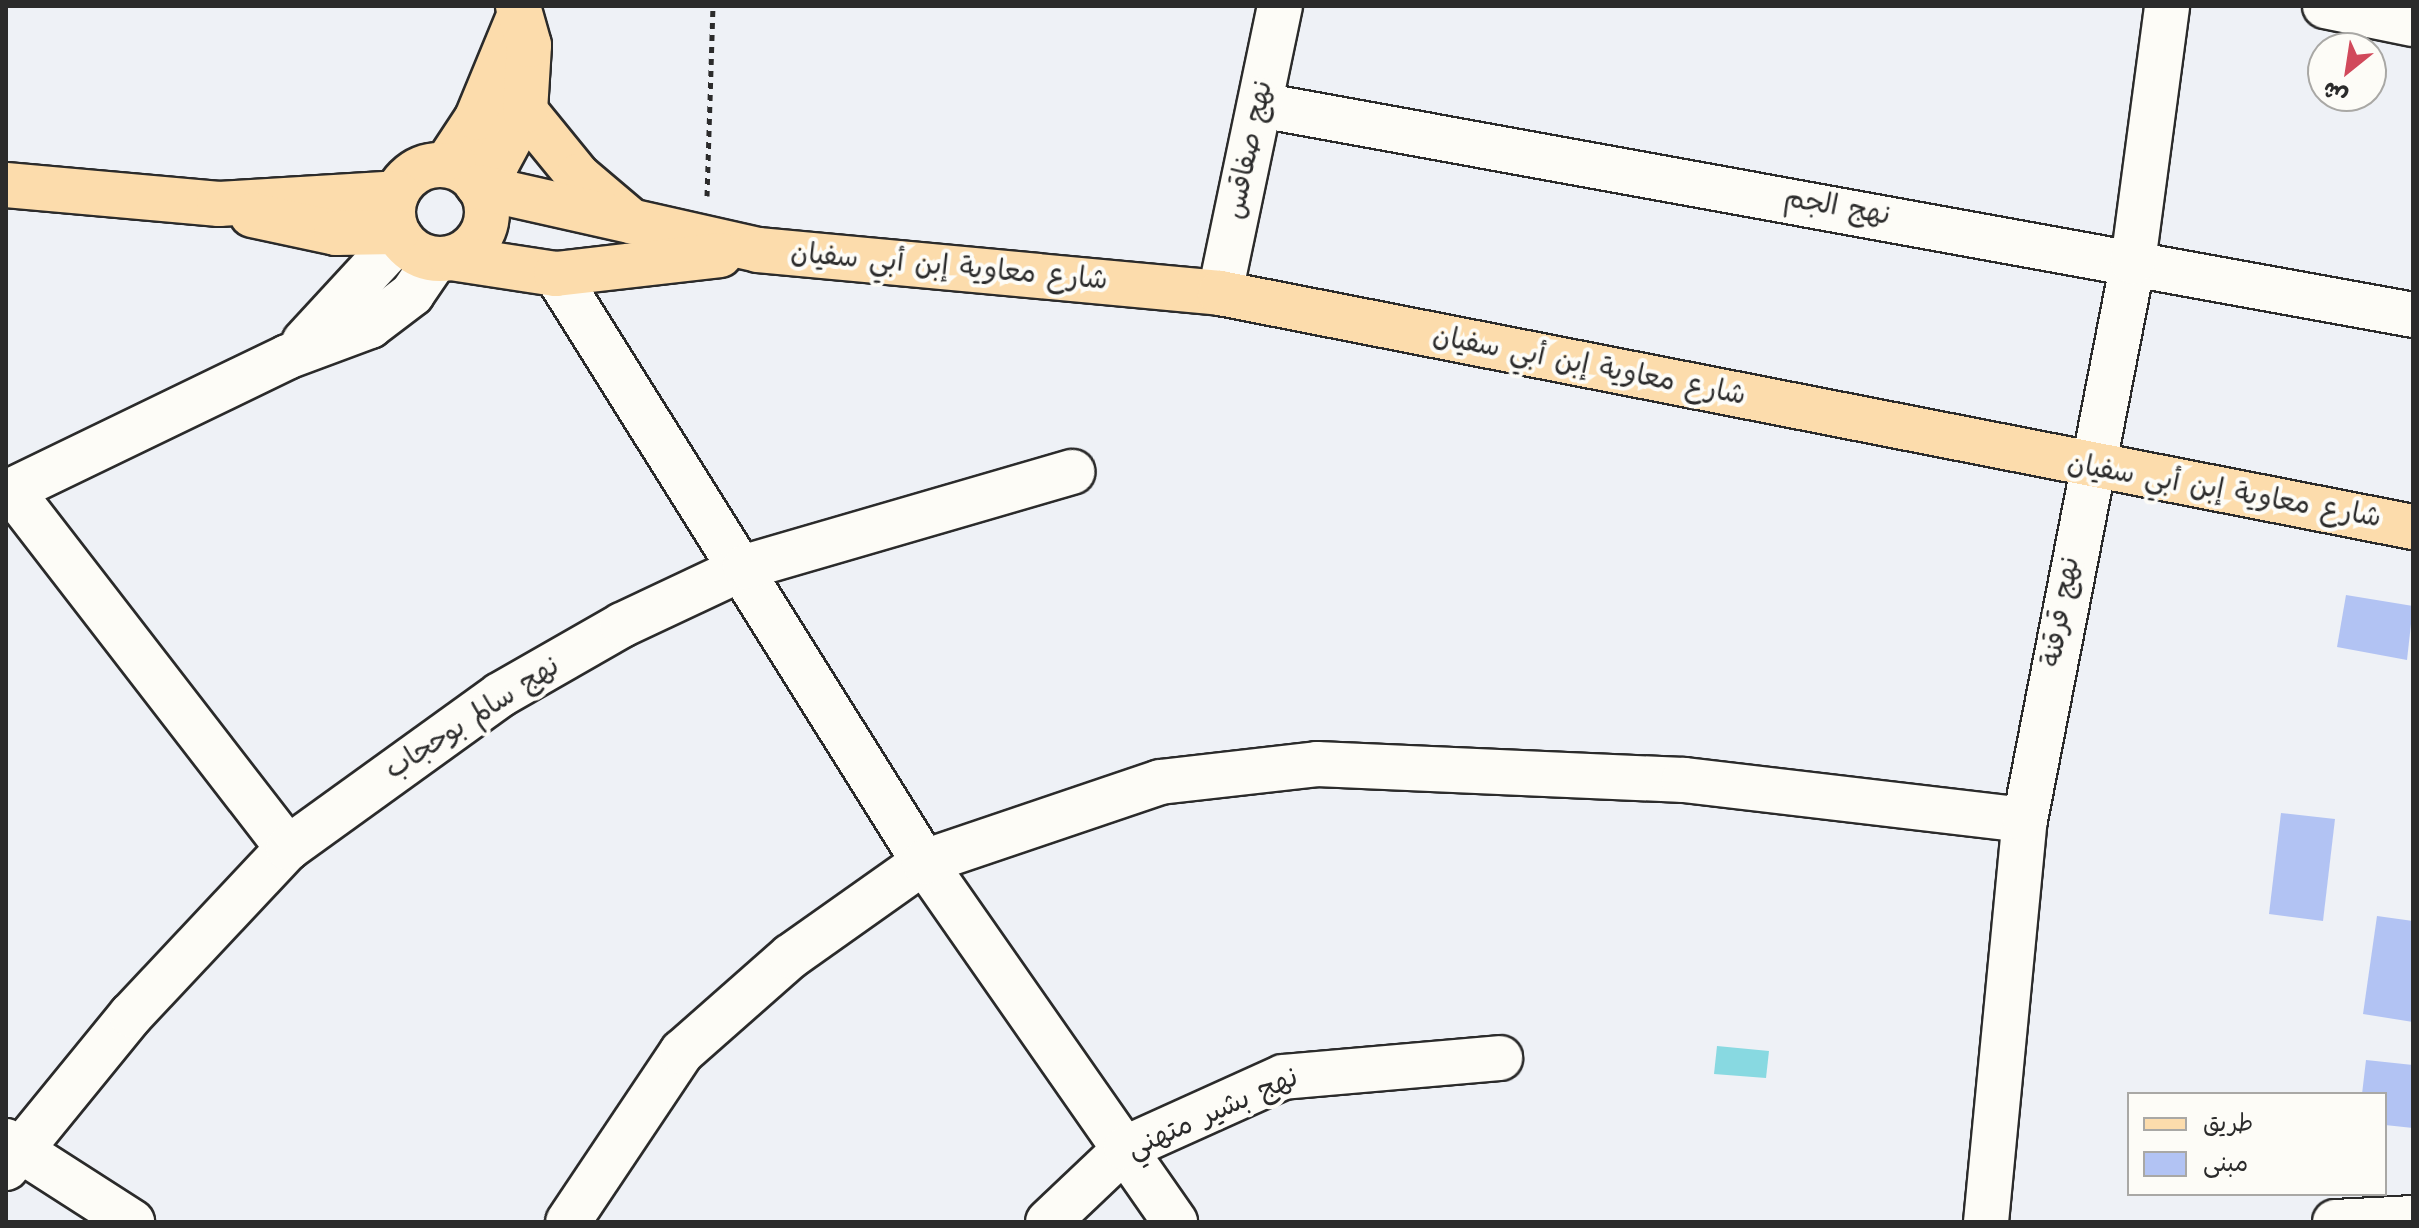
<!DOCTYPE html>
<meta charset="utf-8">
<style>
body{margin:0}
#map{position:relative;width:2419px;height:1228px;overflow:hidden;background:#eef1f6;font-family:Kalam,"Playpen Sans Arabic",sans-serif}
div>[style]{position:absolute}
.water>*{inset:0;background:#88d9e1}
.building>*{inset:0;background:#b2c3f3}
.path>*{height:5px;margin-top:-2.5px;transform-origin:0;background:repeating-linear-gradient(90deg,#2b2b2b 0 6px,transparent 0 12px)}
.roads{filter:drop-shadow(2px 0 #2b2b2b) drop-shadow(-2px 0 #2b2b2b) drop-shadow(0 2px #2b2b2b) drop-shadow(0 -2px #2b2b2b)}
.minor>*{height:44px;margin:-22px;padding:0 22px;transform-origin:22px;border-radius:22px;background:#fdfcf7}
.major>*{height:44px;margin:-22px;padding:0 22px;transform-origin:22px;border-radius:22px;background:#fcdcac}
.major>.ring{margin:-22px;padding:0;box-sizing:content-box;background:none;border:44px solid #fcdcac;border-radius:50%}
span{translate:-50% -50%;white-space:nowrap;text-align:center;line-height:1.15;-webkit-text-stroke:8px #fdfcf7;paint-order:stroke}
.street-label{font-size:28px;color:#2b2b2b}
.frame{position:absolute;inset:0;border:8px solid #2b2b2b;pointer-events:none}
.legend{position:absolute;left:2127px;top:1092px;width:260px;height:104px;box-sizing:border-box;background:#fdfcf7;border:2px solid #a9a8a5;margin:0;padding:10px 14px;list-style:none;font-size:24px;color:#2b2b2b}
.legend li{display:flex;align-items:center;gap:16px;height:40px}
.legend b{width:40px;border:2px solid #a9a8a5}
.north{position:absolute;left:2307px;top:32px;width:80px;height:80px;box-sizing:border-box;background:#fdfcf7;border:2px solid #a9a8a5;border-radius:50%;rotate:210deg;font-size:22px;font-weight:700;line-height:32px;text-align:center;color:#2b2b2b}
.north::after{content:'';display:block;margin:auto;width:28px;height:36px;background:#d1495b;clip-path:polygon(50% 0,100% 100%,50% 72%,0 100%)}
</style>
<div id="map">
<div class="water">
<i style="clip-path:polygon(1717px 1046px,1769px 1051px,1766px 1078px,1714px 1074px)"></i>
</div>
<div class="building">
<i style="clip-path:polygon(2346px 595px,2413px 606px,2407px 660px,2337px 647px)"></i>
<i style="clip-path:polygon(2281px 813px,2335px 819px,2323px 921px,2269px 914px)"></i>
<i style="clip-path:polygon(2377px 916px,2413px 921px,2413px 1022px,2363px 1014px)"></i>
<i style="clip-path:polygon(2366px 1060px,2413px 1065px,2413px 1128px,2385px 1125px,2385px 1094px,2362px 1094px)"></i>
</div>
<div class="path">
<i style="left:707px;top:196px;width:190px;rotate:-88.2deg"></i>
</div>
<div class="roads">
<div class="minor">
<i style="left:2325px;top:6px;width:90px;rotate:11.6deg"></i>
<i style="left:1260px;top:105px;width:1172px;rotate:10.32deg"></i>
<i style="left:556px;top:274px;width:694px;rotate:57.96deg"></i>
<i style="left:924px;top:862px;width:439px;rotate:55.1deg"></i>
<i style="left:1220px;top:293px;width:293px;rotate:-78.2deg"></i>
<i style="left:304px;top:342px;width:142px;rotate:-47.3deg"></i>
<i style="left:11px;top:490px;width:453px;rotate:52.3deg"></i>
<i style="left:6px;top:493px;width:312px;rotate:-25.8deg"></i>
<i style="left:287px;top:357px;width:89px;rotate:-20.5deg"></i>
<i style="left:370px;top:326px;width:53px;rotate:-37.3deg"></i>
<i style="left:412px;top:294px;width:41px;rotate:-55.9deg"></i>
<i style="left:6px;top:1141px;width:150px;rotate:32.7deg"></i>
<i style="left:6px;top:1168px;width:198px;rotate:-50.8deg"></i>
<i style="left:131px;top:1015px;width:229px;rotate:-46.8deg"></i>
<i style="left:288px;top:848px;width:261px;rotate:-35.8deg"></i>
<i style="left:500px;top:695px;width:141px;rotate:-29.8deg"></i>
<i style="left:622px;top:625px;width:136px;rotate:-25.2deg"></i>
<i style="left:745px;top:567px;width:341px;rotate:-16.2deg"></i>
<i style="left:568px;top:1222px;width:205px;rotate:-56.2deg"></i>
<i style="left:682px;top:1052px;width:145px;rotate:-41.4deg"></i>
<i style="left:791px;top:956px;width:163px;rotate:-35.3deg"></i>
<i style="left:924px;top:862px;width:249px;rotate:-18.7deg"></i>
<i style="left:1160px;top:782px;width:158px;rotate:-6.5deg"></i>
<i style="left:1317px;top:764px;width:367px;rotate:2.5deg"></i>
<i style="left:1684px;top:780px;width:343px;rotate:6.7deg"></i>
<i style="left:1048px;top:1222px;width:108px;rotate:-43.5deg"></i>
<i style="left:1126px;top:1148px;width:172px;rotate:-24.3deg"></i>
<i style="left:1283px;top:1077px;width:218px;rotate:-5deg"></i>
<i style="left:1986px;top:1222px;width:404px;rotate:-84.5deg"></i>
<i style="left:2025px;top:820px;width:568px;rotate:-79.05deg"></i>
<i style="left:2133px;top:262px;width:258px;rotate:-82.4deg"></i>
<i style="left:2335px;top:1222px;width:78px;rotate:-2.9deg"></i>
</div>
<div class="major">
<i style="left:525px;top:111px;width:84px;rotate:50.8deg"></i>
<i style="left:578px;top:176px;width:70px;rotate:40.3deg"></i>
<i style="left:446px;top:165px;width:56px;rotate:-56.6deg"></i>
<i style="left:477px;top:118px;width:110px;rotate:-67.6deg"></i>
<i class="ring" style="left:393px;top:165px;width:50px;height:50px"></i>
<i style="left:476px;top:183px;width:29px;rotate:-44deg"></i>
<i style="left:497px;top:163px;width:59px;rotate:-61.7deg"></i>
<i style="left:525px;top:111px;width:66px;rotate:-86.5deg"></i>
<i style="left:529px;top:45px;width:41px;rotate:-105.8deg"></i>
<i style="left:6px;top:185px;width:214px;rotate:5.1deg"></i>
<i style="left:219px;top:204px;width:178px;rotate:-3.5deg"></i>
<i style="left:479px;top:187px;width:286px;rotate:12.7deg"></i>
<i style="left:758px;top:250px;width:464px;rotate:5.3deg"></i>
<i style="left:1220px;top:293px;width:1216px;rotate:11.1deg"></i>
<i style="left:252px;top:215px;width:86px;rotate:12.1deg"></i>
<i style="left:336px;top:233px;width:61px;rotate:-0.9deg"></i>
<i style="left:451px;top:258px;width:106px;rotate:8.7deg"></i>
<i style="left:556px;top:274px;width:165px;rotate:-6.6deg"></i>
</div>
</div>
<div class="street-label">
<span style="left:1250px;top:150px;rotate:-78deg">نهج صفاقس</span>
<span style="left:1837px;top:208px;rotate:10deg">نهج الجم</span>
<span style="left:949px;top:268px;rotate:5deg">شارع معاوية إبن أبي سفيان</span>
<span style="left:1589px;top:367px;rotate:11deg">شارع معاوية إبن أبي سفيان</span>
<span style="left:2224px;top:492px;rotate:10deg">شارع معاوية إبن أبي سفيان</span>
<span style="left:2062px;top:612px;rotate:-80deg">نهج قرقنة</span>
<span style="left:473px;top:719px;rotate:-33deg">نهج سالم بوحجاب</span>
<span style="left:1213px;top:1114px;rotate:-24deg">نهج بشير متهني</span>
</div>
<div class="frame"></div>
<ul class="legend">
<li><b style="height:10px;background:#fcdcac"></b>طريق</li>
<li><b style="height:22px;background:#b2c3f3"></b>مبنى</li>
</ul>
<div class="north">ش</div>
</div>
